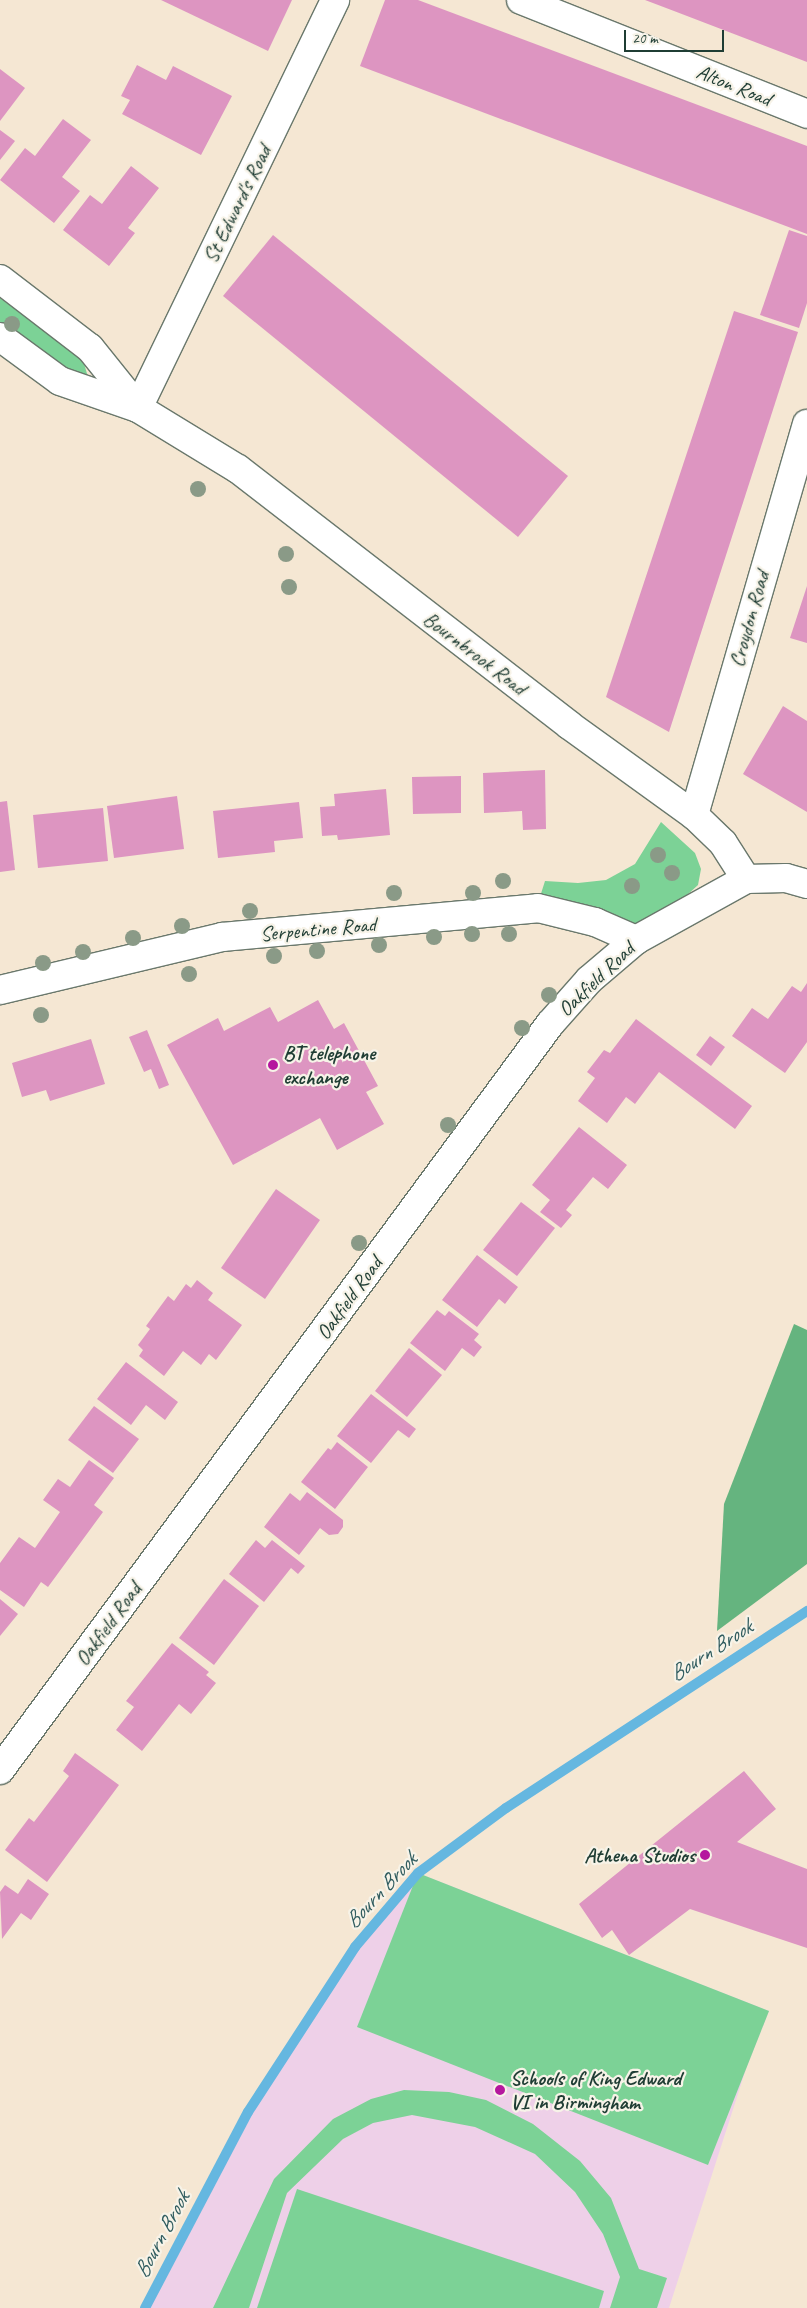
<!DOCTYPE html>
<style>
body{margin:0}
#map{position:relative;width:807px;height:2308px;overflow:hidden;background:#f5e7d3;font-family:Caveat,sans-serif}
div>[style]{position:absolute}
.built>*{inset:0;background:#eed0e8}
.green>*{inset:0;background:#7cd296}
.forest>*{inset:0;background:#65b47f}
.stream>*{height:10px;margin:-5px;padding:0 5px;transform-origin:5px;border-radius:5px;background:#65b7e0}
.building>*{inset:0;background:#dd95c1}
.roads{filter:drop-shadow(1px 0 #6a786c) drop-shadow(-1px 0 #6a786c) drop-shadow(0 1px #6a786c) drop-shadow(0 -1px #6a786c)}
.minor>*{height:28px;margin:-14px;padding:0 14px;transform-origin:14px;border-radius:14px;background:#fff}
.trees>*{width:16px;height:16px;margin:-8px;border-radius:50%;background:#8a9a87}
.dots>*{width:14px;height:14px;translate:-50% -50%;box-sizing:border-box;border:2px solid #f7f3e8;border-radius:50%}
span{translate:-50% -50%;white-space:nowrap;text-align:center;line-height:1.15;-webkit-text-stroke:4.5px #f7f3e8;paint-order:stroke}
.street-label{font-size:21px;color:#1f3d34}
.poi-label{font-size:21px;color:#1f3d34;font-weight:700}
.left{translate:0 -50%;text-align:left}
.right{translate:-100% -50%;text-align:right}
.water-label{font-size:22px;color:#305c5f;font-style:italic}
.scale{position:absolute;left:624px;top:30px;width:100px;height:22px;box-sizing:border-box;border:2px solid #1f3d34;border-top:0;padding-left:6px;font-size:15px;line-height:18px;white-space:nowrap;color:#1f3d34;-webkit-text-stroke:4px #f7f3e8;paint-order:stroke}
</style>
<div id="map">
<div class="built">
<i style="clip-path:polygon(418px 1873px,769px 2011px,746px 2069px,669px 2308px,145px 2308px,248px 2112px,355px 1947px)"></i>
</div>
<div class="green">
<i style="clip-path:polygon(0 298px,83px 360px,88px 377px,66px 371px,0 323px)"></i>
<i style="clip-path:polygon(661px 822px,695px 853px,701px 869px,698px 885px,662px 918px,643px 926px,538px 903px,545px 881px,578px 883px,606px 880px,635px 864px)"></i>
<i style="clip-path:polygon(418px 1873px,769px 2011px,708px 2165px,357px 2027px)"></i>
<i style="clip-path:polygon(404px 2090px,449px 2092px,486px 2100px,533px 2124px,580px 2161px,611px 2198px,639px 2269px,667px 2278px,657px 2308px,610px 2308px,620px 2277px,603px 2234px,575px 2192px,535px 2154px,475px 2127px,412px 2115px,373px 2123px,343px 2139px,287px 2193px,249px 2308px,213px 2308px,274px 2179px,333px 2119px,371px 2099px)"></i>
<i style="clip-path:polygon(297px 2189px,604px 2291px,599px 2308px,257px 2308px)"></i>
</div>
<div class="forest">
<i style="clip-path:polygon(794px 1324px,807px 1330px,807px 1564px,717px 1631px,724px 1504px)"></i>
</div>
<div class="stream">
<i style="left:145px;top:2308px;width:221px;rotate:-62.3deg"></i>
<i style="left:248px;top:2112px;width:197px;rotate:-57deg"></i>
<i style="left:355px;top:1947px;width:97px;rotate:-49.6deg"></i>
<i style="left:418px;top:1873px;width:109px;rotate:-36.5deg"></i>
<i style="left:506px;top:1808px;width:360px;rotate:-33.2deg"></i>
</div>
<div class="building">
<i style="clip-path:polygon(161px 0,292px 0,268px 51px)"></i>
<i style="clip-path:polygon(385px 0,418px 0,807px 146px,807px 234px,360px 66px)"></i>
<i style="clip-path:polygon(645px 0,807px 0,807px 62px,674px 11px)"></i>
<i style="clip-path:polygon(137px 65px,166px 80px,173px 66px,232px 96px,201px 155px,122px 114px,130px 100px,121px 96px)"></i>
<i style="clip-path:polygon(0 69px,25px 88px,0 121px)"></i>
<i style="clip-path:polygon(63px 119px,91px 140px,62px 177px,80px 191px,54px 223px,0 180px,25px 148px,35px 156px)"></i>
<i style="clip-path:polygon(0 130px,15px 141px,0 160px)"></i>
<i style="clip-path:polygon(131px 166px,159px 188px,128px 228px,135px 233px,109px 266px,63px 230px,90px 195px,102px 204px)"></i>
<i style="clip-path:polygon(789px 230px,807px 236px,807px 303px,799px 328px,760px 315px)"></i>
<i style="clip-path:polygon(273px 235px,568px 476px,518px 537px,223px 296px)"></i>
<i style="clip-path:polygon(734px 311px,798px 332px,669px 732px,606px 697px)"></i>
<i style="clip-path:polygon(807px 586px,807px 643px,790px 638px)"></i>
<i style="clip-path:polygon(783px 706px,807px 721px,807px 812px,743px 774px)"></i>
<i style="clip-path:polygon(545px 770px,546px 829px,523px 830px,522px 811px,484px 813px,483px 773px)"></i>
<i style="clip-path:polygon(461px 776px,461px 813px,413px 814px,412px 777px)"></i>
<i style="clip-path:polygon(386px 789px,390px 835px,338px 840px,337px 835px,322px 836px,320px 807px,335px 806px,334px 794px)"></i>
<i style="clip-path:polygon(177px 796px,184px 849px,114px 858px,107px 806px)"></i>
<i style="clip-path:polygon(7px 801px,15px 870px,0 872px,0 802px)"></i>
<i style="clip-path:polygon(299px 802px,303px 838px,274px 841px,275px 852px,218px 858px,213px 811px)"></i>
<i style="clip-path:polygon(103px 808px,108px 861px,38px 868px,33px 815px)"></i>
<i style="clip-path:polygon(807px 983px,807px 1042px,785px 1073px,732px 1036px,752px 1008px,768px 1019px,792px 986px,801px 992px)"></i>
<i style="clip-path:polygon(318px 1000px,334px 1029px,344px 1023px,378px 1086px,366px 1092px,384px 1124px,337px 1150px,320px 1118px,233px 1165px,167px 1045px,218px 1018px,224px 1031px,270px 1007px,278px 1022px)"></i>
<i style="clip-path:polygon(636px 1019px,752px 1106px,735px 1129px,659px 1072px,635px 1104px,626px 1097px,607px 1123px,578px 1101px,595px 1078px,587px 1072px,604px 1050px,610px 1053px)"></i>
<i style="clip-path:polygon(147px 1030px,169px 1085px,159px 1089px,151px 1069px,144px 1072px,129px 1037px)"></i>
<i style="clip-path:polygon(710px 1036px,725px 1047px,711px 1066px,696px 1055px)"></i>
<i style="clip-path:polygon(91px 1039px,105px 1084px,50px 1101px,46px 1090px,22px 1097px,12px 1063px)"></i>
<i style="clip-path:polygon(579px 1127px,627px 1165px,608px 1189px,593px 1177px,566px 1210px,572px 1215px,561px 1228px,540px 1212px,550px 1200px,532px 1185px)"></i>
<i style="clip-path:polygon(276px 1189px,320px 1220px,265px 1299px,221px 1268px)"></i>
<i style="clip-path:polygon(521px 1202px,555px 1228px,517px 1276px,483px 1250px)"></i>
<i style="clip-path:polygon(477px 1255px,518px 1287px,505px 1304px,499px 1299px,477px 1327px,442px 1300px)"></i>
<i style="clip-path:polygon(197px 1280px,213px 1293px,208px 1300px,242px 1325px,216px 1360px,209px 1354px,201px 1365px,183px 1351px,164px 1376px,139px 1356px,143px 1350px,138px 1345px,150px 1329px,146px 1326px,168px 1296px,174px 1301px,186px 1284px,191px 1288px)"></i>
<i style="clip-path:polygon(437px 1310px,445px 1316px,449px 1311px,479px 1334px,474px 1340px,482px 1347px,474px 1357px,462px 1348px,445px 1371px,410px 1343px)"></i>
<i style="clip-path:polygon(409px 1348px,442px 1375px,407px 1417px,375px 1391px)"></i>
<i style="clip-path:polygon(126px 1362px,178px 1402px,165px 1420px,146px 1405px,131px 1425px,97px 1399px)"></i>
<i style="clip-path:polygon(371px 1394px,416px 1429px,409px 1438px,398px 1430px,371px 1463px,337px 1436px)"></i>
<i style="clip-path:polygon(94px 1406px,139px 1439px,113px 1473px,68px 1440px)"></i>
<i style="clip-path:polygon(337px 1442px,368px 1467px,335px 1509px,301px 1482px,328px 1448px,331px 1450px)"></i>
<i style="clip-path:polygon(89px 1460px,114px 1478px,94px 1505px,103px 1512px,48px 1587px,41px 1582px,24px 1607px,0 1590px,0 1563px,19px 1537px,35px 1548px,60px 1512px,43px 1500px,58px 1479px,70px 1487px)"></i>
<i style="clip-path:polygon(307px 1492px,343px 1520px,343px 1527px,338px 1534px,329px 1535px,320px 1528px,299px 1555px,264px 1527px,290px 1493px,300px 1501px)"></i>
<i style="clip-path:polygon(256px 1540px,265px 1548px,272px 1540px,305px 1566px,298px 1574px,291px 1568px,264px 1602px,229px 1574px)"></i>
<i style="clip-path:polygon(224px 1579px,259px 1606px,214px 1665px,179px 1638px)"></i>
<i style="clip-path:polygon(0 1599px,18px 1614px,0 1636px)"></i>
<i style="clip-path:polygon(172px 1643px,209px 1672px,206px 1675px,216px 1683px,191px 1714px,179px 1704px,142px 1751px,116px 1730px,134px 1707px,126px 1701px)"></i>
<i style="clip-path:polygon(75px 1753px,119px 1785px,47px 1882px,5px 1850px,29px 1818px,34px 1822px,69px 1776px,63px 1771px)"></i>
<i style="clip-path:polygon(744px 1771px,776px 1809px,737px 1842px,807px 1869px,807px 1948px,690px 1909px,629px 1955px,612px 1930px,602px 1938px,579px 1904px)"></i>
<i style="clip-path:polygon(28px 1879px,49px 1894px,31px 1920px,21px 1913px,2px 1939px,0 1892px,5px 1885px,18px 1894px)"></i>
</div>
<div class="roads">
<div class="minor">
<i style="left:521px;top:0;width:308px;rotate:21.7deg"></i>
<i style="left:0;top:279px;width:113px;rotate:37.5deg"></i>
<i style="left:90px;top:348px;width:77px;rotate:51.3deg"></i>
<i style="left:0;top:337px;width:74px;rotate:36.3deg"></i>
<i style="left:60px;top:381px;width:83px;rotate:19.1deg"></i>
<i style="left:138px;top:408px;width:117px;rotate:31.4deg"></i>
<i style="left:238px;top:469px;width:418px;rotate:37.7deg"></i>
<i style="left:569px;top:725px;width:154px;rotate:35.8deg"></i>
<i style="left:694px;top:815px;width:40px;rotate:44deg"></i>
<i style="left:723px;top:843px;width:43px;rotate:57.4deg"></i>
<i style="left:138px;top:408px;width:453px;rotate:-64.2deg"></i>
<i style="left:694px;top:815px;width:407px;rotate:-73.9deg"></i>
<i style="left:0;top:990px;width:228px;rotate:-13.4deg"></i>
<i style="left:222px;top:937px;width:317px;rotate:-5.2deg"></i>
<i style="left:538px;top:908px;width:59px;rotate:13.8deg"></i>
<i style="left:595px;top:922px;width:45px;rotate:23.7deg"></i>
<i style="left:0;top:1770px;width:927px;rotate:-53.6deg"></i>
<i style="left:550px;top:1024px;width:59px;rotate:-48.4deg"></i>
<i style="left:589px;top:980px;width:62px;rotate:-40.4deg"></i>
<i style="left:636px;top:940px;width:126px;rotate:-29deg"></i>
<i style="left:746px;top:879px;width:40px;rotate:-1.4deg"></i>
<i style="left:786px;top:878px;width:22px;rotate:16deg"></i>
</div>
</div>
<div class="trees">
<i style="left:12px;top:324px"></i>
<i style="left:198px;top:489px"></i>
<i style="left:286px;top:554px"></i>
<i style="left:289px;top:587px"></i>
<i style="left:658px;top:855px"></i>
<i style="left:672px;top:873px"></i>
<i style="left:503px;top:881px"></i>
<i style="left:632px;top:886px"></i>
<i style="left:394px;top:893px"></i>
<i style="left:473px;top:893px"></i>
<i style="left:250px;top:911px"></i>
<i style="left:182px;top:926px"></i>
<i style="left:472px;top:934px"></i>
<i style="left:509px;top:934px"></i>
<i style="left:434px;top:937px"></i>
<i style="left:133px;top:938px"></i>
<i style="left:379px;top:945px"></i>
<i style="left:317px;top:951px"></i>
<i style="left:83px;top:952px"></i>
<i style="left:274px;top:956px"></i>
<i style="left:43px;top:963px"></i>
<i style="left:189px;top:974px"></i>
<i style="left:549px;top:995px"></i>
<i style="left:41px;top:1015px"></i>
<i style="left:522px;top:1028px"></i>
<i style="left:448px;top:1125px"></i>
<i style="left:359px;top:1243px"></i>
</div>
<div class="dots">
<i style="left:273px;top:1065px;background:#b5179e"></i>
<i style="left:705px;top:1855px;background:#b5179e"></i>
<i style="left:500px;top:2090px;background:#b5179e"></i>
</div>
<div class="street-label">
<span style="left:734px;top:85px;rotate:22deg">Alton Road</span>
<span style="left:237px;top:204px;rotate:-64deg">St Edward's Road</span>
<span style="left:749px;top:619px;rotate:-74deg">Croydon Road</span>
<span style="left:475px;top:653px;rotate:37deg">Bournbrook Road</span>
<span style="left:318px;top:929px;rotate:-5deg">Serpentine Road</span>
<span style="left:596px;top:979px;rotate:-44deg">Oakfield Road</span>
<span style="left:349px;top:1298px;rotate:-54deg">Oakfield Road</span>
<span style="left:108px;top:1624px;rotate:-54deg">Oakfield Road</span>
</div>
<div class="poi-label">
<span class="left" style="left:283px;top:1065px">BT telephone<br>exchange</span>
<span class="right" style="left:695px;top:1855px">Athena Studios</span>
<span class="left" style="left:510px;top:2090px">Schools of King Edward<br>VI in Birmingham</span>
</div>
<div class="water-label">
<span style="left:711px;top:1651px;rotate:-33deg">Bourn Brook</span>
<span style="left:381px;top:1891px;rotate:-47deg">Bourn Brook</span>
<span style="left:162px;top:2235px;rotate:-62deg">Bourn Brook</span>
</div>
<div class="scale">20 m</div>
</div>
